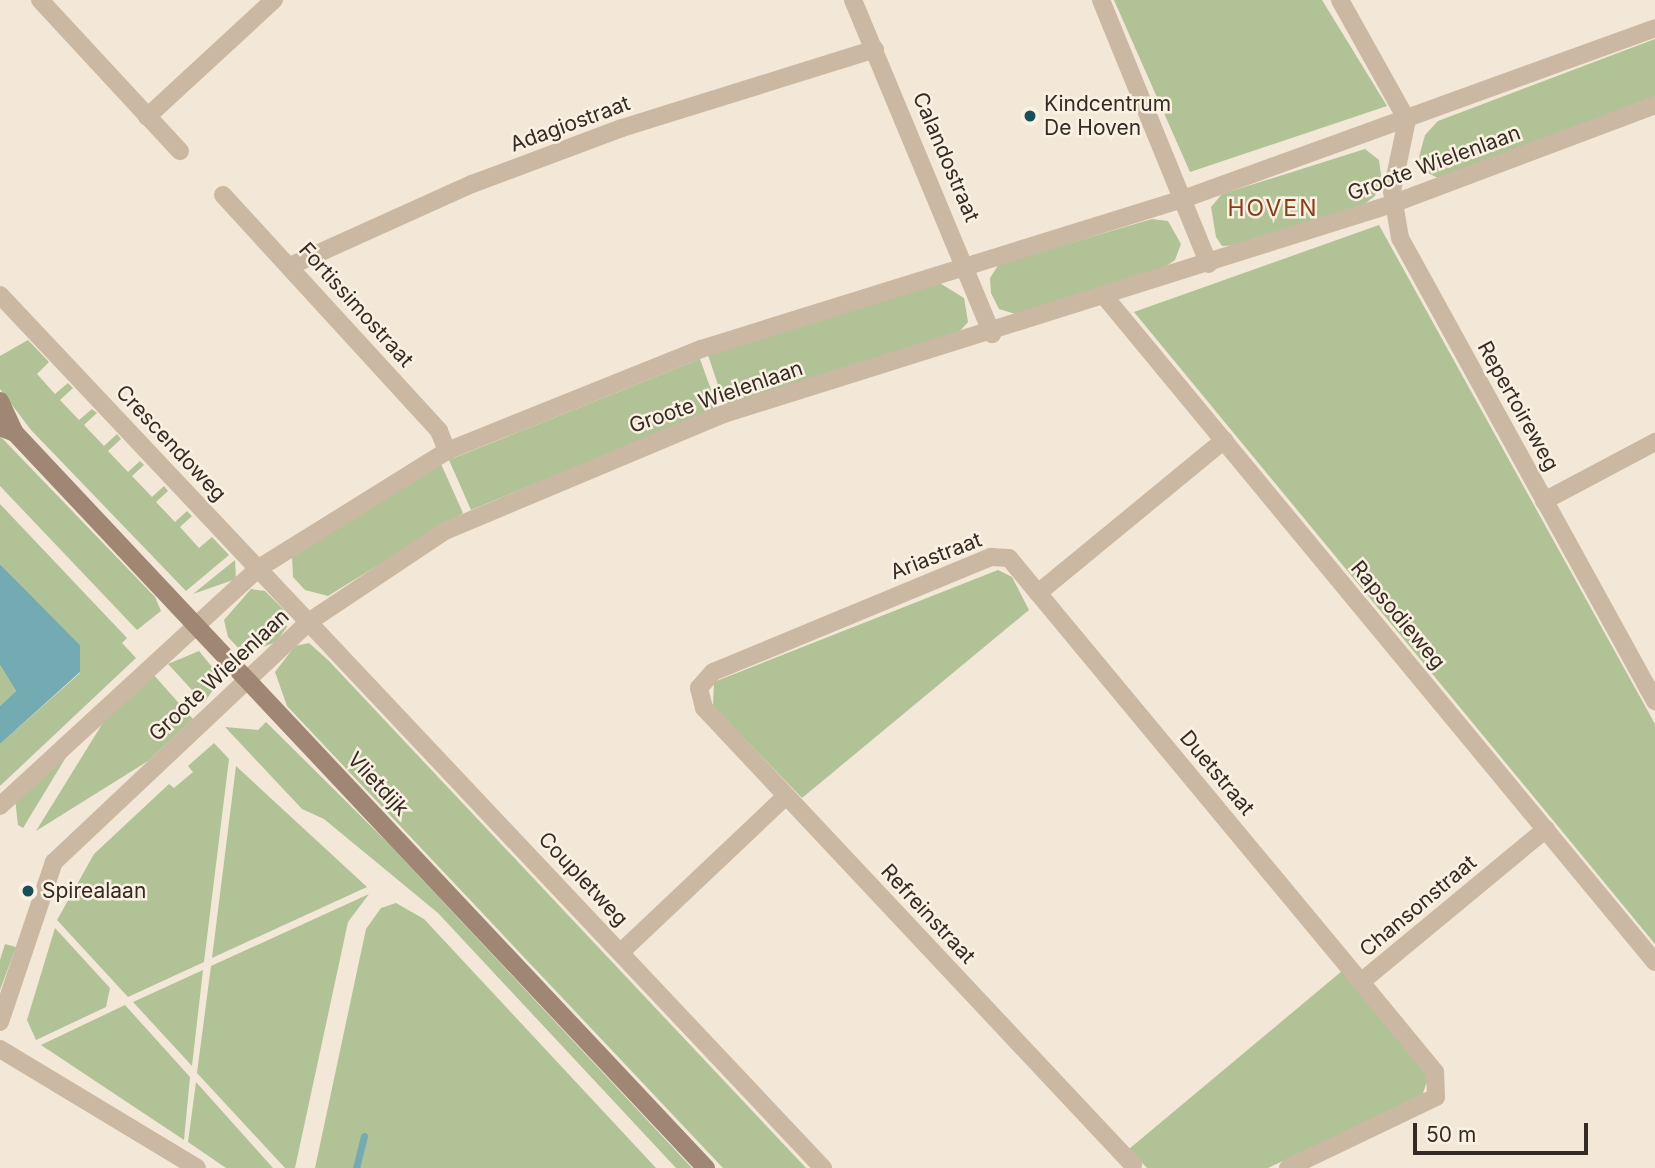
<!DOCTYPE html>
<style>
body{margin:0}
#map{position:relative;width:1655px;height:1168px;overflow:hidden;background:#f3e8d7;font-family:Inter,sans-serif}
div>[style]{position:absolute}
.green>*{inset:0;background:#b0c296}
.water>*{inset:0;background:#74aab1}
.stream>*{height:7px;margin:-3.5px;padding:0 3.5px;transform-origin:3.5px;border-radius:3.5px;background:#74aab1}
.street>*{height:18px;margin:-9px;padding:0 9px;transform-origin:9px;border-radius:9px;background:#cbb8a2}
.secondary>*{height:18px;margin:-9px;padding:0 9px;transform-origin:9px;border-radius:9px;background:#9f8774}
.dots>*{width:19px;height:19px;translate:-50% -50%;box-sizing:border-box;border:4px solid #faf1e3;border-radius:50%}
span{translate:-50% -50%;white-space:nowrap;text-align:center;line-height:1.15;-webkit-text-stroke:5px #faf1e3;paint-order:stroke}
.poi-label{font-size:21px;color:#352b25}
.left{translate:0 -50%;text-align:left}
.street-label{font-size:21px;color:#352b25}
.neighbourhood-label{font-size:23px;color:#893c19;letter-spacing:2px}
.scale{position:absolute;left:1413px;top:1123px;width:175px;height:32px;box-sizing:border-box;border:4px solid #352b25;border-top:0;padding-left:9px;font-size:21px;line-height:24px;white-space:nowrap;color:#352b25;-webkit-text-stroke:5px #faf1e3;paint-order:stroke}
</style>
<div id="map">
<div class="green">
<i style="clip-path:polygon(1114px 0,1322px 0,1387px 106px,1190px 172px)"></i>
<i style="clip-path:polygon(1655px 39px,1655px 97px,1438px 178px,1428px 173px,1419px 157px,1425px 135px,1438px 121px)"></i>
<i style="clip-path:polygon(1365px 149px,1379px 160px,1381px 175px,1375px 196px,1363px 205px,1241px 245px,1222px 246px,1216px 237px,1211px 207px,1222px 194px)"></i>
<i style="clip-path:polygon(1152px 219px,1168px 221px,1181px 244px,1175px 260px,1158px 272px,1019px 315px,999px 309px,991px 293px,990px 278px,999px 264px)"></i>
<i style="clip-path:polygon(1379px 225px,1655px 724px,1655px 944px,1134px 312px)"></i>
<i style="clip-path:polygon(938px 282px,964px 298px,968px 322px,960px 331px,725px 406px,708px 355px)"></i>
<i style="clip-path:polygon(28px 340px,49px 362px,37px 374px,55px 394px,68px 383px,73px 388px,60px 400px,79px 420px,92px 409px,97px 413px,84px 425px,104px 446px,117px 434px,121px 439px,108px 451px,128px 472px,140px 461px,144px 465px,132px 476px,152px 497px,164px 486px,168px 491px,156px 502px,175px 522px,187px 511px,192px 516px,180px 527px,199px 548px,212px 537px,229px 555px,186px 591px,31px 430px,0 389px,0 356px)"></i>
<i style="clip-path:polygon(700px 359px,718px 409px,471px 510px,449px 460px)"></i>
<i style="clip-path:polygon(0 436px,155px 597px,161px 611px,137px 630px,0 486px)"></i>
<i style="clip-path:polygon(441px 464px,463px 513px,328px 596px,305px 590px,293px 577px,292px 556px)"></i>
<i style="clip-path:polygon(0 504px,127px 638px,122px 643px,136px 658px,0 786px,0 744px,80px 673px,80px 645px,0 564px)"></i>
<i style="clip-path:polygon(235px 560px,236px 579px,193px 594px)"></i>
<i style="clip-path:polygon(998px 570px,1012px 577px,1029px 610px,802px 798px,713px 706px,714px 682px)"></i>
<i style="clip-path:polygon(251px 589px,265px 591px,284px 610px,287px 627px,276px 642px,244px 654px,228px 637px,224px 620px)"></i>
<i style="clip-path:polygon(309px 643px,328px 660px,806px 1168px,723px 1168px,287px 706px,275px 672px,295px 646px)"></i>
<i style="clip-path:polygon(199px 651px,221px 678px,204px 703px,168px 664px)"></i>
<i style="clip-path:polygon(0 665px,16px 691px,0 706px)"></i>
<i style="clip-path:polygon(152px 673px,193px 719px,148px 761px,36px 831px,109px 713px)"></i>
<i style="clip-path:polygon(266px 722px,387px 842px,692px 1168px,676px 1168px,438px 913px,324px 819px,302px 809px,225px 727px,258px 730px)"></i>
<i style="clip-path:polygon(214px 743px,229px 759px,204px 962px,128px 997px,57px 920px,94px 854px,169px 784px,174px 788px,193px 772px,188px 766px)"></i>
<i style="clip-path:polygon(71px 749px,23px 828px,18px 825px,15px 799px)"></i>
<i style="clip-path:polygon(236px 766px,367px 887px,212px 958px)"></i>
<i style="clip-path:polygon(369px 894px,348px 922px,295px 1168px,285px 1168px,197px 1073px,211px 966px)"></i>
<i style="clip-path:polygon(396px 903px,424px 919px,656px 1168px,315px 1168px,366px 929px,381px 908px)"></i>
<i style="clip-path:polygon(55px 928px,110px 988px,106px 1007px,36px 1040px,27px 1020px)"></i>
<i style="clip-path:polygon(5px 944px,16px 947px,0 990px,0 960px)"></i>
<i style="clip-path:polygon(203px 970px,192px 1066px,133px 1002px)"></i>
<i style="clip-path:polygon(1342px 971px,1429px 1076px,1422px 1096px,1268px 1168px,1147px 1168px,1129px 1149px)"></i>
<i style="clip-path:polygon(125px 1005px,190px 1077px,184px 1140px,41px 1045px)"></i>
<i style="clip-path:polygon(196px 1082px,273px 1168px,226px 1168px,188px 1142px)"></i>
</div>
<div class="water">
<i style="clip-path:polygon(0 564px,80px 645px,80px 672px,0 744px,0 706px,16px 691px,0 665px)"></i>
</div>
<div class="stream">
<i style="left:356px;top:1168px;width:33px;rotate:-76deg"></i>
</div>
<div class="street">
<i style="left:40px;top:0;width:206px;rotate:47.2deg"></i>
<i style="left:853px;top:0;width:362px;rotate:67.4deg"></i>
<i style="left:1101px;top:0;width:285px;rotate:67.8deg"></i>
<i style="left:1340px;top:0;width:137px;rotate:60.8deg"></i>
<i style="left:1407px;top:120px;width:73px;rotate:101.9deg"></i>
<i style="left:1392px;top:191px;width:48px;rotate:80.3deg"></i>
<i style="left:1400px;top:238px;width:529px;rotate:61.16deg"></i>
<i style="left:147px;top:117px;width:173px;rotate:-42.7deg"></i>
<i style="left:223px;top:195px;width:320px;rotate:47.5deg"></i>
<i style="left:439px;top:431px;width:22px;rotate:68deg"></i>
<i style="left:290px;top:266px;width:200px;rotate:-24.3deg"></i>
<i style="left:472px;top:184px;width:160px;rotate:-20.5deg"></i>
<i style="left:622px;top:128px;width:265px;rotate:-17.3deg"></i>
<i style="left:0;top:295px;width:1200px;rotate:46.69deg"></i>
<i style="left:1105px;top:297px;width:863px;rotate:50.41deg"></i>
<i style="left:1544px;top:501px;width:126px;rotate:-28deg"></i>
<i style="left:1038px;top:593px;width:506px;rotate:50.3deg"></i>
<i style="left:0;top:806px;width:352px;rotate:-42.6deg"></i>
<i style="left:259px;top:568px;width:221px;rotate:-31.9deg"></i>
<i style="left:447px;top:451px;width:274px;rotate:-21.9deg"></i>
<i style="left:701px;top:349px;width:508px;rotate:-17.29deg"></i>
<i style="left:1186px;top:198px;width:499px;rotate:-19.9deg"></i>
<i style="left:621px;top:952px;width:227px;rotate:-43.4deg"></i>
<i style="left:0;top:1022px;width:169px;rotate:-71.4deg"></i>
<i style="left:54px;top:862px;width:352px;rotate:-43.3deg"></i>
<i style="left:310px;top:621px;width:162px;rotate:-33.7deg"></i>
<i style="left:445px;top:531px;width:303px;rotate:-22.8deg"></i>
<i style="left:724px;top:414px;width:700px;rotate:-17.45deg"></i>
<i style="left:1392px;top:204px;width:281px;rotate:-20.6deg"></i>
<i style="left:0;top:1049px;width:230px;rotate:31.1deg"></i>
<i style="left:1133px;top:1165px;width:627px;rotate:-133.19deg"></i>
<i style="left:704px;top:708px;width:21px;rotate:-104deg"></i>
<i style="left:699px;top:688px;width:21px;rotate:-49deg"></i>
<i style="left:713px;top:672px;width:301px;rotate:-22.5deg"></i>
<i style="left:991px;top:557px;width:18px;rotate:3deg"></i>
<i style="left:1009px;top:558px;width:45px;rotate:50.4deg"></i>
<i style="left:1038px;top:593px;width:241px;rotate:-39.4deg"></i>
<i style="left:1288px;top:1168px;width:164px;rotate:-25.6deg"></i>
<i style="left:1436px;top:1097px;width:25px;rotate:-92deg"></i>
<i style="left:1435px;top:1072px;width:117px;rotate:-129.4deg"></i>
<i style="left:1361px;top:982px;width:240px;rotate:-39.6deg"></i>
</div>
<div class="secondary">
<i style="left:0;top:401px;width:35px;rotate:65deg"></i>
<i style="left:0;top:427px;width:16px;rotate:22deg"></i>
<i style="left:15px;top:433px;width:1009px;rotate:46.77deg"></i>
</div>
<div class="dots">
<i style="left:1030px;top:116px;background:#185059"></i>
<i style="left:28px;top:891px;background:#185059"></i>
</div>
<div class="poi-label">
<span class="left" style="left:1044px;top:116px">Kindcentrum<br>De Hoven</span>
<span class="left" style="left:42px;top:891px">Spirealaan</span>
</div>
<div class="street-label">
<span style="left:570px;top:124px;rotate:-20deg">Adagiostraat</span>
<span style="left:946px;top:157px;rotate:67deg">Calandostraat</span>
<span style="left:1434px;top:163px;rotate:-20deg">Groote Wielenlaan</span>
<span style="left:356px;top:305px;rotate:48deg">Fortissimostraat</span>
<span style="left:716px;top:397px;rotate:-19deg">Groote Wielenlaan</span>
<span style="left:1518px;top:406px;rotate:61deg">Repertoireweg</span>
<span style="left:171px;top:443px;rotate:47deg">Crescendoweg</span>
<span style="left:936px;top:556px;rotate:-21deg">Ariastraat</span>
<span style="left:1398px;top:615px;rotate:50deg">Rapsodieweg</span>
<span style="left:219px;top:675px;rotate:-43deg">Groote Wielenlaan</span>
<span style="left:1217px;top:773px;rotate:50deg">Duetstraat</span>
<span style="left:378px;top:784px;rotate:47deg">Vlietdijk</span>
<span style="left:583px;top:879px;rotate:47deg">Coupletweg</span>
<span style="left:1418px;top:906px;rotate:-40deg">Chansonstraat</span>
<span style="left:928px;top:914px;rotate:47deg">Refreinstraat</span>
</div>
<div class="neighbourhood-label">
<span style="left:1273px;top:208px">HOVEN</span>
</div>
<div class="scale">50 m</div>
</div>
